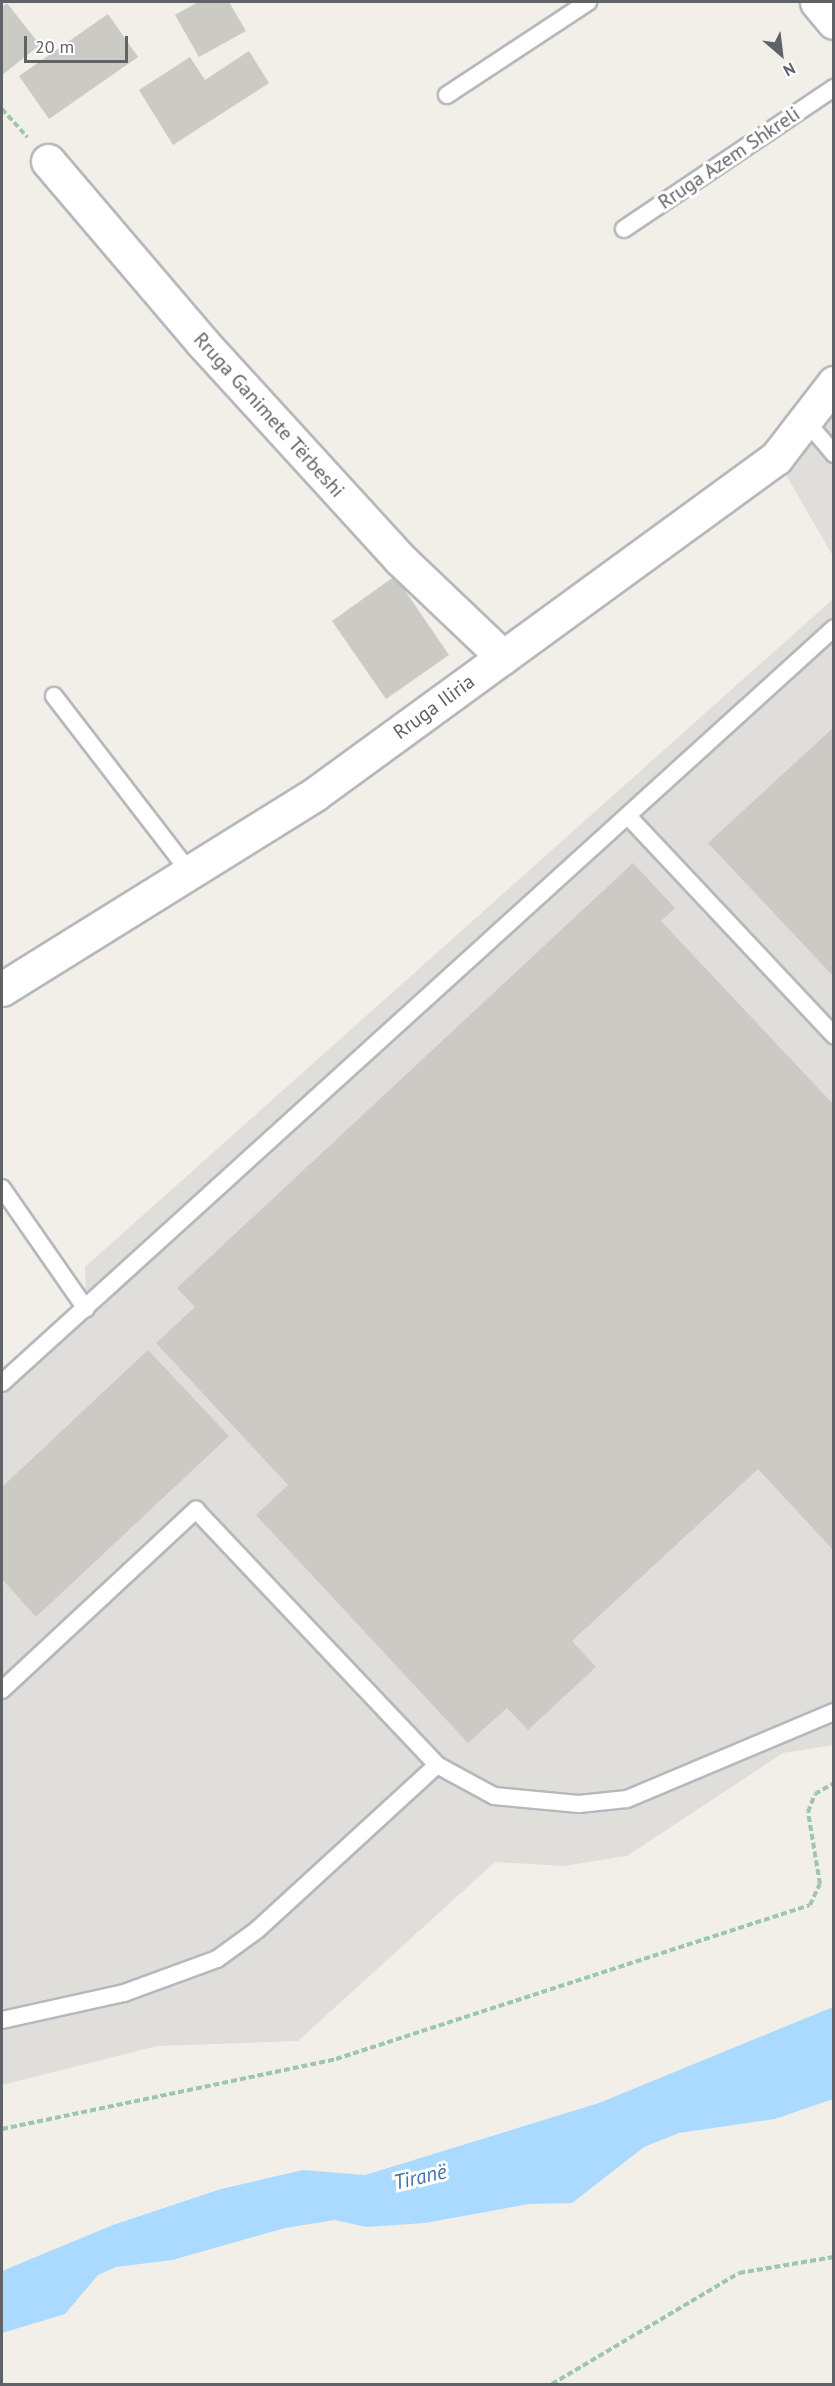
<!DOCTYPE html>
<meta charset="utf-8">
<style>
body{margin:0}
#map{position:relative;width:835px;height:2386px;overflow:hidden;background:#f1efe8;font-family:"PT Sans",sans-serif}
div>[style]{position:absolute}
.industrial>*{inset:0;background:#e0deda}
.water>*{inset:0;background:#aadaff}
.building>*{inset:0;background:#cccac5}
.path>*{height:4px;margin-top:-2px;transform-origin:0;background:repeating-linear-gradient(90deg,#9cc7a9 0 6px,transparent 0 9px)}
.roads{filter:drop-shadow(2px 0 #b5b8bc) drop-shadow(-2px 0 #b5b8bc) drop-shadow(0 2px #b5b8bc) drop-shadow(0 -2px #b5b8bc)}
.service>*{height:16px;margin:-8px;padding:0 8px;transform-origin:8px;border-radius:8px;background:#fff}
.minor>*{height:33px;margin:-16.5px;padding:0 16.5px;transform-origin:16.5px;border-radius:16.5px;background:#fff}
span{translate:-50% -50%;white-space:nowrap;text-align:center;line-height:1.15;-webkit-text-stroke:6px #fff;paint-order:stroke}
.street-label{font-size:20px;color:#5f6368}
.water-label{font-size:21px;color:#4174aa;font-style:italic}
.frame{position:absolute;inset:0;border:3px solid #5f6368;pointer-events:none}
.north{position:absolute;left:751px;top:24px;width:60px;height:60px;-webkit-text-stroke:4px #fff;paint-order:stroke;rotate:152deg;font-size:16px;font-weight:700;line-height:24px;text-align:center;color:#5f6368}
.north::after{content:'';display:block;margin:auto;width:21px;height:27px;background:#5f6368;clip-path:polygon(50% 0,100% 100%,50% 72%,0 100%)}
.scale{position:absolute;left:24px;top:36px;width:104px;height:27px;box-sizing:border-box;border:3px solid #5f6368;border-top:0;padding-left:8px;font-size:18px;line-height:21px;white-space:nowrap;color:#5f6368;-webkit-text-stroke:4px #fff;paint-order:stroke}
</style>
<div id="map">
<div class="industrial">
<i style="clip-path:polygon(833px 382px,833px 556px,776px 458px)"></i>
<i style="clip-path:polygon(833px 599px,833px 1745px,783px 1753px,627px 1856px,563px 1866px,495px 1862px,298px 2041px,157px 2046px,2px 2085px,2px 1383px,86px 1309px,85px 1267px)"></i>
</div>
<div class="water">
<i style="clip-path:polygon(833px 2007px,833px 2099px,775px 2119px,679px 2133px,644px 2147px,572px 2203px,529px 2204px,425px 2223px,366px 2227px,335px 2220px,285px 2228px,172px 2260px,116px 2267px,98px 2275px,65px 2314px,2px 2333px,2px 2271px,113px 2225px,221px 2189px,303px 2170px,365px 2175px,599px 2103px)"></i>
</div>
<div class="building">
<i style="clip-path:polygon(198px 2px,229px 2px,246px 31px,199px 57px,175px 15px)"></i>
<i style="clip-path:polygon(7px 3px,40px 45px,2px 75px,2px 7px)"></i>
<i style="clip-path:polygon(108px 14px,138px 57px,49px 119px,19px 76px)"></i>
<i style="clip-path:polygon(249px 51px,269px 83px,173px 145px,139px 90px,190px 57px,205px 80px)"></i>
<i style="clip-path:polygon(395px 576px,449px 655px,386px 699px,332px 621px)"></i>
<i style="clip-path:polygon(834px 727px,834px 977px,708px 843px)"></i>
<i style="clip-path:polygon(633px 863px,675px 908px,661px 921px,834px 1105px,834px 1551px,758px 1469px,572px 1641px,596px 1667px,528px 1730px,507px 1708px,468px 1743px,256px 1515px,288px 1485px,156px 1343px,195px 1307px,177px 1288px)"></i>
<i style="clip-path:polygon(148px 1350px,229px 1436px,36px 1617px,2px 1579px,2px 1487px)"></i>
</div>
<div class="path">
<i style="left:2px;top:109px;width:38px;rotate:48deg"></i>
<i style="left:2px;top:2129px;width:341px;rotate:-11.8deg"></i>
<i style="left:336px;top:2059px;width:498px;rotate:-18deg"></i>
<i style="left:810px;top:1905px;width:23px;rotate:-65deg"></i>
<i style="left:820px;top:1884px;width:73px;rotate:-99.5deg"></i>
<i style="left:808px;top:1812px;width:19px;rotate:-69deg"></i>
<i style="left:815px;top:1794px;width:22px;rotate:-30deg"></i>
<i style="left:552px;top:2384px;width:217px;rotate:-30.7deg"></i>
<i style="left:739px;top:2273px;width:96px;rotate:-9.6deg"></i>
</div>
<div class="roads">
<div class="service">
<i style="left:447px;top:95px;width:169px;rotate:-33.4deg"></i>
<i style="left:624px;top:229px;width:253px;rotate:-33.9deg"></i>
<i style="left:807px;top:422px;width:42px;rotate:49.8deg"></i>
<i style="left:54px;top:696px;width:221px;rotate:52.4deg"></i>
<i style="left:628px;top:816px;width:301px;rotate:46.8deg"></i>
<i style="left:2px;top:1188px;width:147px;rotate:55.2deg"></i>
<i style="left:2px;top:1383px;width:1123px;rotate:-42.22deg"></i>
<i style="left:2px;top:1690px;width:265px;rotate:-42.9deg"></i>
<i style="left:196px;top:1510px;width:351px;rotate:46.6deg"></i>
<i style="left:2px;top:2020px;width:125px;rotate:-12.5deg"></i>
<i style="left:124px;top:1993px;width:99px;rotate:-20.1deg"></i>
<i style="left:217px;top:1959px;width:49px;rotate:-35.9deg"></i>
<i style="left:257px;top:1930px;width:244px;rotate:-42.5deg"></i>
<i style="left:437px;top:1765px;width:65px;rotate:28.5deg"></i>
<i style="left:494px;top:1796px;width:85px;rotate:5.4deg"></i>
<i style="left:579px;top:1804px;width:48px;rotate:-5.9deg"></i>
<i style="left:627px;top:1799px;width:225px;rotate:-22.8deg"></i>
</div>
<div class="minor">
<i style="left:817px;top:2px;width:26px;rotate:50deg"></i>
<i style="left:48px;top:161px;width:238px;rotate:49.6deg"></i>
<i style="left:202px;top:342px;width:294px;rotate:47.6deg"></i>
<i style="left:400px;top:559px;width:142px;rotate:43.6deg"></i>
<i style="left:2px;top:989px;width:369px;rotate:-31.9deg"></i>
<i style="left:315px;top:794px;width:233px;rotate:-36.1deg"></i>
<i style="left:503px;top:657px;width:338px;rotate:-36.1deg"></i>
<i style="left:776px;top:458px;width:95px;rotate:-52.3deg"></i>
</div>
</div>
<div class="street-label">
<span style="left:729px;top:158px;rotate:-34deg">Rruga Azem Shkreli</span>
<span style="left:269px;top:415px;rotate:48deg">Rruga Ganimete Tërbeshi</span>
<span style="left:434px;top:707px;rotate:-36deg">Rruga Iliria</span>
</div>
<div class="water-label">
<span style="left:420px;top:2177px;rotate:-13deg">Tiranë</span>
</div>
<div class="frame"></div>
<div class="north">N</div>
<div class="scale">20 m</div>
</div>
